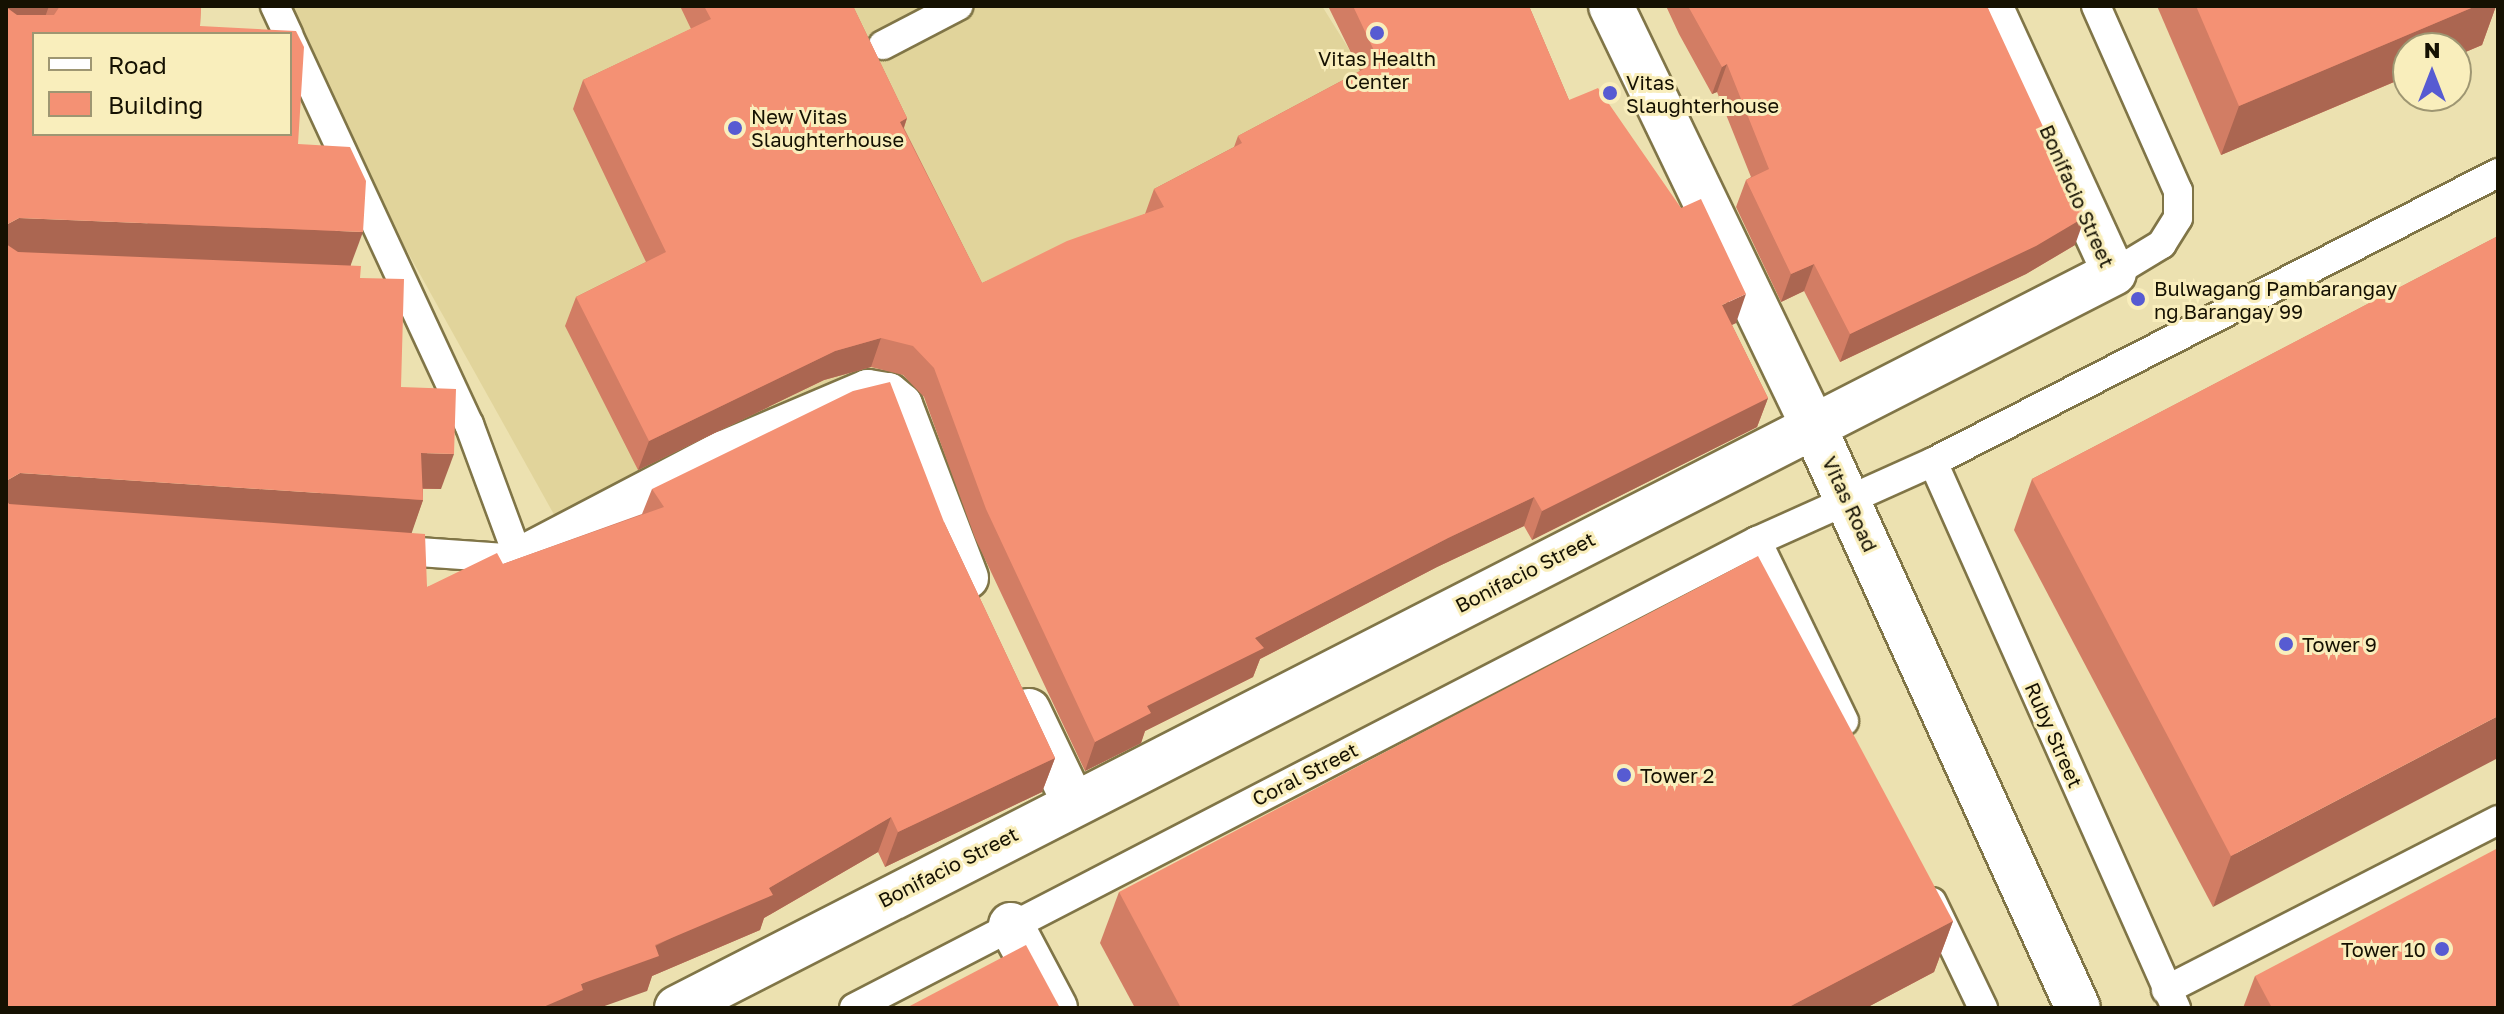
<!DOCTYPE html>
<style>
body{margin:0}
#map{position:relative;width:2504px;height:1014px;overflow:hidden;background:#ece1b0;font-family:"Golos Text",sans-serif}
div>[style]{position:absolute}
.built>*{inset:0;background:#e1d49b}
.roads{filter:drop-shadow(2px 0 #807547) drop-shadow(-2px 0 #807547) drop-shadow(0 2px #807547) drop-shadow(0 -2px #807547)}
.service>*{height:28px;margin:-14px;padding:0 14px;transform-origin:14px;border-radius:14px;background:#fff}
.pedestrian>*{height:42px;margin:-21px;padding:0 21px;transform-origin:21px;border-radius:21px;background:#fff}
.minor>*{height:44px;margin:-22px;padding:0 22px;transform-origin:22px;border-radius:22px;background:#fff}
.tertiary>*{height:44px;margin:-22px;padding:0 22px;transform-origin:22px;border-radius:22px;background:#fff}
.wall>*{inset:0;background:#d27d64}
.shaded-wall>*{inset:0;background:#ab6651}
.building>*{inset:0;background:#f49174}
.dots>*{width:22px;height:22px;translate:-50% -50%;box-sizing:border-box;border:4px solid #f9eebc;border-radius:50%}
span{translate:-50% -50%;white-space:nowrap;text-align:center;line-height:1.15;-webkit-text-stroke:6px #f9eebc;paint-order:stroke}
.poi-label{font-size:20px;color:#151102}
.left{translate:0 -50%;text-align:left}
.right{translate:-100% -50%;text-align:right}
.street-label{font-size:20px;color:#151102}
.frame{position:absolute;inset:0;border:8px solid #151102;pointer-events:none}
.legend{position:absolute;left:32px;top:32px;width:260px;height:104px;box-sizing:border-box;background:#f9eebc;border:2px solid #9e9672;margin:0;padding:10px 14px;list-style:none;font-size:24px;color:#151102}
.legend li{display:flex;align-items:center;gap:16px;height:40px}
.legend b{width:40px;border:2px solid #9e9672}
.north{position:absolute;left:2392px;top:32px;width:80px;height:80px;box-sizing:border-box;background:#f9eebc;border:2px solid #9e9672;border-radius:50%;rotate:0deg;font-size:22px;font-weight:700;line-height:32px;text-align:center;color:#151102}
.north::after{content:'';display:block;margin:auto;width:28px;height:36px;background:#575bd2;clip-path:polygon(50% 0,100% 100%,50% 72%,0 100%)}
</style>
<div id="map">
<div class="built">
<i style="clip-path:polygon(289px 6px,1322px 6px,1372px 86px,939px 339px,566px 536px,373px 190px)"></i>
</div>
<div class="roads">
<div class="service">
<i style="left:275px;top:6px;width:31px;rotate:65deg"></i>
<i style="left:2096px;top:6px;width:202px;rotate:66.1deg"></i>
<i style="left:2178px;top:191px;width:27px;rotate:90deg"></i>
<i style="left:2178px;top:218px;width:31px;rotate:122deg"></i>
<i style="left:2162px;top:244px;width:56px;rotate:148.9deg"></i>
<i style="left:290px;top:39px;width:425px;rotate:65.1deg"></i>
<i style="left:469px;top:424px;width:144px;rotate:69.7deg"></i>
<i style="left:519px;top:559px;width:129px;rotate:-176deg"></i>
<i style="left:883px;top:45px;width:85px;rotate:-27.5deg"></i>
<i style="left:1933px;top:462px;width:598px;rotate:66.01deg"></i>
<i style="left:1757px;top:541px;width:200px;rotate:64.2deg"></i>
<i style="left:1932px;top:902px;width:118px;rotate:64.3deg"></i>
<i style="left:2166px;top:990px;width:373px;rotate:-27.1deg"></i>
<i style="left:854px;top:1008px;width:1017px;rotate:-27.35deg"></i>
<i style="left:1757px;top:541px;width:193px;rotate:-24.2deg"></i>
<i style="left:1933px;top:462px;width:635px;rotate:-27.09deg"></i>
</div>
<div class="pedestrian">
<i style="left:1991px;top:6px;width:294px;rotate:65.3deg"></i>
<i style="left:519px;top:559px;width:231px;rotate:-27.6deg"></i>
<i style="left:724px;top:452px;width:156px;rotate:-23deg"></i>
<i style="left:868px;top:391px;width:20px;rotate:9deg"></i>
<i style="left:888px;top:394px;width:17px;rotate:40deg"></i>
<i style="left:901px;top:405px;width:185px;rotate:69.1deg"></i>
<i style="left:1029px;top:710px;width:102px;rotate:64.4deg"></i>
</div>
<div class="minor">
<i style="left:1011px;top:925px;width:94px;rotate:62.1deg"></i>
<i style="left:677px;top:1008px;width:1614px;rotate:-27.09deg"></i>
</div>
<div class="tertiary">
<i style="left:1611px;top:6px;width:465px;rotate:64.3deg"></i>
<i style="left:1813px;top:425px;width:640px;rotate:65.56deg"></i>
</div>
</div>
<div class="wall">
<i style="clip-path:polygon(6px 6px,201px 6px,200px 26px,298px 144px,351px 266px,360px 278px,401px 387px,441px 489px,423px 489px,423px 500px,411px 533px,427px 587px,503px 564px,642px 514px,652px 489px,944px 522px,1055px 758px,1042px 792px,885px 867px,878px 852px,764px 918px,760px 930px,652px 976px,647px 991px)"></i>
<i style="clip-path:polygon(680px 6px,853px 6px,907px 118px,904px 128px,982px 283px,1145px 214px,1154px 189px,1234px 147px,1238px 136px,1360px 71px,1328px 6px,1529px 6px,1569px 100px,1736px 323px,1732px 325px,1768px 398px,1757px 427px,1532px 540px,1524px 526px,1437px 567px,1260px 659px,1253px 677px,1145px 731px,1141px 743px,1085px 771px,975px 538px,924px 397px,903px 375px,871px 367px,824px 380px,638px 470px,565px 326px,576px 297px,646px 262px,573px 109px,583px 80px,691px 29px)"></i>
<i style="clip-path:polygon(1666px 6px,1987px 6px,2075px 245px,2026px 274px,1840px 362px,1804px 291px,1781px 302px,1736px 207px,1746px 180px,1751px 177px,1717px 92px,1712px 94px,1679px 34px)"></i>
<i style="clip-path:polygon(2157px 6px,2496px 6px,2482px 45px,2221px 155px)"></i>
<i style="clip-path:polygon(2498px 236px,2213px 907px,2014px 530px,2032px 479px)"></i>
<i style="clip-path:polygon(1119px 892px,1953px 921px,1934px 972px,1866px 1008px,1135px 1008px,1100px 943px)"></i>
<i style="clip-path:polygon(2255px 976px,2498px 1008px,2243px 1008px)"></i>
</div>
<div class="shaded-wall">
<i style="clip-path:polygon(6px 6px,49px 6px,44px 20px,6px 18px)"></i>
<i style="clip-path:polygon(2476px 6px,2496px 6px,2482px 45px,2456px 56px,2456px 48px,2408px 48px,2408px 76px,2221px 155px,2239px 106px)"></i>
<i style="clip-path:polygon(1727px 64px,1717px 92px,1712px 94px,1722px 67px)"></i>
<i style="clip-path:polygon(907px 118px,897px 147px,900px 122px)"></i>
<i style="clip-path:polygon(2085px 217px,2075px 245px,2026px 274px,1840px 362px,1850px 334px)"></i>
<i style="clip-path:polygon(19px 218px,363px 232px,350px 267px,6px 253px,6px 225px)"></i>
<i style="clip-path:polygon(1814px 264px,1804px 291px,1781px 302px,1791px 274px)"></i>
<i style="clip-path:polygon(1746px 294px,1736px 323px,1711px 334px,1722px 305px)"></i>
<i style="clip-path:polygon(881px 338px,871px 367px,824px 380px,638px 470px,649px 441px,835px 351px)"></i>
<i style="clip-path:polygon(1768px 398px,1757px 427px,1532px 540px,1542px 511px)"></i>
<i style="clip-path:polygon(421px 453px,454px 454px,441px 489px,409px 488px)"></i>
<i style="clip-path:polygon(20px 473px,423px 500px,411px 535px,6px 509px,6px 481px)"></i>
<i style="clip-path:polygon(1534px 497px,1524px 526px,1437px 567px,1260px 659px,1253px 677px,1145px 731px,1141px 743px,1085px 771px,1095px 742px,1147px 706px,1255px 638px,1448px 538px)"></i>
<i style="clip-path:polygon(2498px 716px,2498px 758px,2213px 907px,2231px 856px)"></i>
<i style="clip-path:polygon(1055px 758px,1042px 792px,885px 867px,898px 832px)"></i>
<i style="clip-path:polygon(891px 817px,878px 852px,764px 918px,760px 930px,652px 976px,647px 991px,599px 1008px,541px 1008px,581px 984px,769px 888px)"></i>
<i style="clip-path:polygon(1953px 921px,1934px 972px,1866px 1008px,1787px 1008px)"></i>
</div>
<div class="building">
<i style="clip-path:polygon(evenodd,60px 6px,201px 6px,200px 26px,296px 31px,304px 47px,298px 144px,350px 147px,366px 181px,363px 232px,19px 218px,6px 225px,6px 7px,17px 15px,54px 15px,60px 6px,34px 34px,290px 34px,290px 134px,34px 134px,34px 34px)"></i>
<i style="clip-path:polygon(704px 6px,853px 6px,907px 118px,900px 122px,982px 283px,1067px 241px,1164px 207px,1154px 189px,1242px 143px,1238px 136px,1379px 61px,1353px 6px,1529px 6px,1569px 100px,1598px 88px,1681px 208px,1701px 199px,1746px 294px,1722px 305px,1768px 398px,1542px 511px,1534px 497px,1448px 538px,1255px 638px,1264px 648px,1147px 706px,1151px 713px,1095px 742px,986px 509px,934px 368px,913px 346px,881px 338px,835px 351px,649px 441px,576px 297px,666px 252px,583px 80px,711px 19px)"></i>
<i style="clip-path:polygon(1688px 6px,1987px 6px,2085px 217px,2036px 246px,1850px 334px,1814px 264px,1791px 274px,1746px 180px,1769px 169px,1727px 64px,1722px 67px)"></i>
<i style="clip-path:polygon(2196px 6px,2476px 6px,2239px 106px)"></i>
<i style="clip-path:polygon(2498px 236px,2498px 716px,2231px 856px,2032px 479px)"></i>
<i style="clip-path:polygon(6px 244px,18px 252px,361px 266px,360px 278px,404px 279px,401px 387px,456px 389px,454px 454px,421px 453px,423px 500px,20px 473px,6px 481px)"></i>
<i style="clip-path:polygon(890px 382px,944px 522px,1055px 758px,898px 832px,891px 817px,769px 888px,773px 895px,655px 945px,659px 956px,581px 984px,583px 990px,541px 1008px,6px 1008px,6px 499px,9px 504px,425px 534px,427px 587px,497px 553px,503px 564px,664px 507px,652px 489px,853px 391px)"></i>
<i style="clip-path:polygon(1758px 556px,1953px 921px,1787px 1008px,1181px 1008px,1119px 892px)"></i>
<i style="clip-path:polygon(2498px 848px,2498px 1008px,2272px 1008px,2255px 976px)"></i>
<i style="clip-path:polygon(1026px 945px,1060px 1008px,906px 1008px)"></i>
</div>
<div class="dots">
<i style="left:1377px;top:33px;background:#575bd2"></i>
<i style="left:1610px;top:93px;background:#575bd2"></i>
<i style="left:735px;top:128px;background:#575bd2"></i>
<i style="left:2138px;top:299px;background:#575bd2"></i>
<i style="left:2286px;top:644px;background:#575bd2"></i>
<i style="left:1624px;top:775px;background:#575bd2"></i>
<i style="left:2442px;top:949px;background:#575bd2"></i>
</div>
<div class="poi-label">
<span style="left:1377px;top:70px">Vitas Health<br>Center</span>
<span class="left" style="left:1626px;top:94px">Vitas<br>Slaughterhouse</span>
<span class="left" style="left:751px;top:128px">New Vitas<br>Slaughterhouse</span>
<span class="left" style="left:2154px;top:300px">Bulwagang Pambarangay<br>ng Barangay 99</span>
<span class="left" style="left:2302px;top:644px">Tower 9</span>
<span class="left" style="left:1640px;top:775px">Tower 2</span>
<span class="right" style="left:2426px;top:949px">Tower 10</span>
</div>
<div class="street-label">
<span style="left:2077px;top:196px;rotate:66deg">Bonifacio Street</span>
<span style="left:1850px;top:504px;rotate:65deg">Vitas Road</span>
<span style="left:1525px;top:572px;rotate:-27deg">Bonifacio Street</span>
<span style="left:2054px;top:735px;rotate:66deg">Ruby Street</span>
<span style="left:1305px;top:774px;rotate:-27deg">Coral Street</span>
<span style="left:948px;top:867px;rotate:-27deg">Bonifacio Street</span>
</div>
<div class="frame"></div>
<ul class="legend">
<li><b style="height:10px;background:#fff"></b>Road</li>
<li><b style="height:22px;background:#f49174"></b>Building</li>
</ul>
<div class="north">N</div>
</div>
